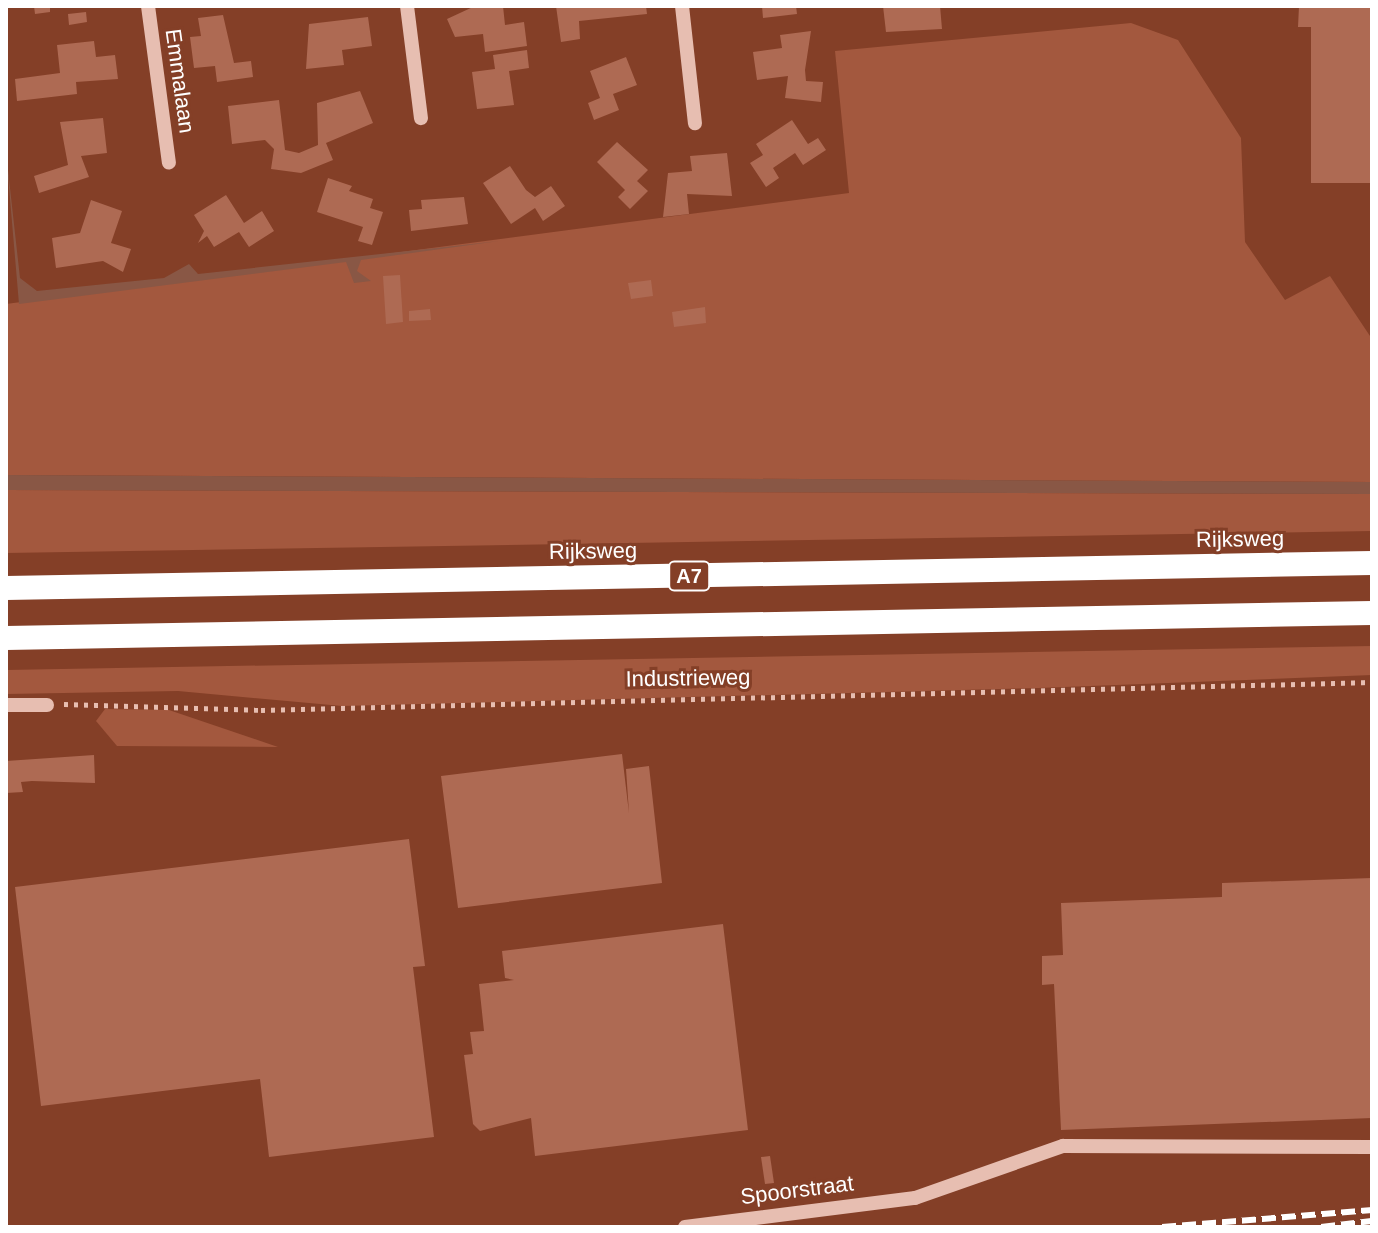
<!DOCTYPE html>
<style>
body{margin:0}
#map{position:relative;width:1378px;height:1233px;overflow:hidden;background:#843f27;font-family:Helvetica,sans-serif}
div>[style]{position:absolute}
.green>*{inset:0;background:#a3583e}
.water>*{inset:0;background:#895745}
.building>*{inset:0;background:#ae6a53}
.path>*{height:5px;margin-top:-2.5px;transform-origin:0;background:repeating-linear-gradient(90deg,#e7beb1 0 4px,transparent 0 10px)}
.minor>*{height:14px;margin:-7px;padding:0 7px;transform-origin:7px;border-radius:7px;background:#e7beb1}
.highway>*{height:24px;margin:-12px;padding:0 12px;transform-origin:12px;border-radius:12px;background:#fff}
.rail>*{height:6px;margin-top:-3px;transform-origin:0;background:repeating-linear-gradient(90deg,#fff 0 14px,transparent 0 20px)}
span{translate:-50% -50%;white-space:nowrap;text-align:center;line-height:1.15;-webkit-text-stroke:6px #843f27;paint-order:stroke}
.shield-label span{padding:2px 6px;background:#843f27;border:2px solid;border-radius:6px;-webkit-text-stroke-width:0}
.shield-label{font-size:20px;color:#fff;font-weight:700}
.street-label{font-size:22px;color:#fff}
.frame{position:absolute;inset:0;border:8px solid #fff;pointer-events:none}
</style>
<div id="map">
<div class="green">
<i style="clip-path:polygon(1131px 23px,1178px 40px,1241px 138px,1245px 242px,1285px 300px,1330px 276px,1372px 339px,1372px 482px,6px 475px,6px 304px,849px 193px,835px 51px)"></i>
<i style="clip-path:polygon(6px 490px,1372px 494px,1372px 531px,6px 553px)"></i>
<i style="clip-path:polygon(1372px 646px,1372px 675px,1038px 688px,342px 706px,178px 691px,6px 694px,6px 670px)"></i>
<i style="clip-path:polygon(105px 709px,169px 710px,278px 747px,117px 746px,96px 721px)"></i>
</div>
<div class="water">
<i style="clip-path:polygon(6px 152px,20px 278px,37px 291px,164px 278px,189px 264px,198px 274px,499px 241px,361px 260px,357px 271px,371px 281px,354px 283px,346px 262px,19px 304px)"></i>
<i style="clip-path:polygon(6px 475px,1372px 482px,1372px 494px,6px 490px)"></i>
</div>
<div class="building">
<i style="clip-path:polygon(34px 6px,50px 6px,50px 12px,35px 14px)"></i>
<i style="clip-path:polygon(475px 6px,503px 6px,505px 25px,524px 22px,527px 46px,485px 52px,483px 34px,455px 37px,447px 19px)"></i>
<i style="clip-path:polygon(556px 6px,646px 6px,647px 14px,579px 21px,580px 39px,561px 42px)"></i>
<i style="clip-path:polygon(762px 6px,796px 6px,797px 14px,763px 18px)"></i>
<i style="clip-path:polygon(883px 6px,940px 6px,942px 29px,886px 32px)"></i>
<i style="clip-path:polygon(1299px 6px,1372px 6px,1372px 183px,1311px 183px,1311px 27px,1298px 27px)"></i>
<i style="clip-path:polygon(86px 12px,87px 22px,69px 25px,68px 14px)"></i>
<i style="clip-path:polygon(223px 15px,234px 63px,251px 61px,253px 77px,217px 82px,215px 66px,194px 68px,190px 37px,201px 36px,198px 18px)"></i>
<i style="clip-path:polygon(368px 17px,372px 46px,342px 50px,344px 65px,306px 69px,309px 24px)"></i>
<i style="clip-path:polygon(811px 31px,805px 70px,806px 81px,823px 82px,821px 102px,785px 98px,788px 76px,757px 80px,753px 52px,782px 48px,780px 35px)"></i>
<i style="clip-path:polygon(94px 41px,96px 57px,115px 55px,118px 79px,76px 82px,77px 94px,17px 101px,15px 79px,60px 73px,57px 45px)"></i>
<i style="clip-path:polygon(527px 50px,529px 68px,509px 71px,514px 105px,477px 109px,472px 72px,495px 69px,493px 55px)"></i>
<i style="clip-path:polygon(626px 57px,637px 85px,613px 94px,619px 110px,594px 120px,588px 103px,600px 98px,590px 71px)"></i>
<i style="clip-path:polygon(360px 91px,373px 123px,326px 143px,333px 160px,301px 173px,271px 169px,274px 149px,265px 140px,232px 144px,228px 106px,279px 100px,285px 150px,299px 153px,318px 145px,317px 103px)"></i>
<i style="clip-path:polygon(103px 118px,107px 153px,81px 156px,89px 177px,39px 193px,34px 176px,68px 165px,60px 122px)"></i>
<i style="clip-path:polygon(792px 120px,808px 144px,818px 138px,826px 150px,803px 165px,795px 153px,773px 168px,779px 178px,766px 187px,750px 163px,763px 155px,756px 144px)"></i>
<i style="clip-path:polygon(617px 142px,648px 170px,637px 181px,648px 191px,630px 209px,618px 197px,625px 190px,597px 162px)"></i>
<i style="clip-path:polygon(727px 153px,732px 196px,687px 194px,689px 214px,663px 217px,668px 173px,692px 171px,690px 156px)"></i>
<i style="clip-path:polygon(510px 166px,526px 190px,535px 197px,551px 186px,565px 206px,543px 221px,535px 208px,511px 224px,483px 183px)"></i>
<i style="clip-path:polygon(328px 178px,352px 186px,349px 191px,373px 199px,370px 208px,383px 212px,372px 245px,358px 241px,363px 227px,317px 212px)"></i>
<i style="clip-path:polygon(226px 195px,244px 223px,262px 211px,274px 231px,249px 247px,239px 232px,214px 247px,207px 236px,198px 243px,204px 231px,194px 215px)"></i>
<i style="clip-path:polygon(464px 197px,468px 224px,411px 231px,409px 210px,422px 209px,421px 200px)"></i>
<i style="clip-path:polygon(91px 200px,122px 211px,111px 243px,131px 249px,123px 272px,103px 261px,56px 268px,52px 238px,80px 233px)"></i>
<i style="clip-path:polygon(400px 275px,403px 322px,386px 324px,383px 276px)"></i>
<i style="clip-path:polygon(651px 280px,653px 296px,631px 299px,628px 283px)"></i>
<i style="clip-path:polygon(705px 307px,706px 323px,674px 327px,672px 312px)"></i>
<i style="clip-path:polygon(430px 309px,431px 320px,409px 321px,409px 311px)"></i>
<i style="clip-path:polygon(622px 754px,629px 813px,626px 769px,649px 766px,662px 883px,458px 908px,441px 776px)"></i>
<i style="clip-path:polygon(94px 755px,95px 783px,32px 781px,21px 782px,23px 792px,6px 793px,6px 761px)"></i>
<i style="clip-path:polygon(409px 839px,425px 966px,413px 967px,434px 1137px,269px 1157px,260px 1079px,41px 1106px,15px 887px)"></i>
<i style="clip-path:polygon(1372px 878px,1372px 1118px,1061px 1130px,1054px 984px,1042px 985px,1042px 956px,1063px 955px,1061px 903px,1222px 897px,1222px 883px)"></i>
<i style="clip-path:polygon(723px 924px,748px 1130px,535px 1156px,531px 1118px,480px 1131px,473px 1124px,464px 1055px,473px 1054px,470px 1032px,484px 1031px,479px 984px,514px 980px,505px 978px,502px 951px)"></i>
<i style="clip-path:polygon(770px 1156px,774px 1183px,765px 1184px,761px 1157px)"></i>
</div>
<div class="path">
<i style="left:64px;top:704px;width:197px;rotate:1.7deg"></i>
<i style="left:261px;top:710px;width:1111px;rotate:-1.44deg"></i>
</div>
<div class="minor">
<i style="left:148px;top:6px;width:158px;rotate:82.4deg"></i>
<i style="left:407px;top:6px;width:113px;rotate:82.9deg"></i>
<i style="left:682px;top:6px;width:118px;rotate:83.7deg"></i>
<i style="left:6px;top:705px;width:41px"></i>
<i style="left:685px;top:1227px;width:232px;rotate:-7.2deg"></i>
<i style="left:915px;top:1198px;width:157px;rotate:-19.4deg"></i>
<i style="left:1063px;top:1146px;width:309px;rotate:0.2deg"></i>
</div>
<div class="highway">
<i style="left:6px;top:588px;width:1366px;rotate:-1.05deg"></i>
<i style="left:6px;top:638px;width:1366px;rotate:-1.05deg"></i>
</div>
<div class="rail">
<i style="left:1162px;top:1227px;width:211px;rotate:-4.6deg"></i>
<i style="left:1321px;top:1227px;width:51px;rotate:-6.7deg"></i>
</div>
<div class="shield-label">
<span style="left:689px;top:576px">A7</span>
</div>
<div class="street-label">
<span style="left:180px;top:81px;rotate:82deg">Emmalaan</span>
<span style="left:1240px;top:539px;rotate:-1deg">Rijksweg</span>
<span style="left:593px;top:551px;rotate:-1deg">Rijksweg</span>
<span style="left:688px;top:678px;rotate:-1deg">Industrieweg</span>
<span style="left:797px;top:1190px;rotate:-7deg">Spoorstraat</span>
</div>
<div class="frame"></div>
</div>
